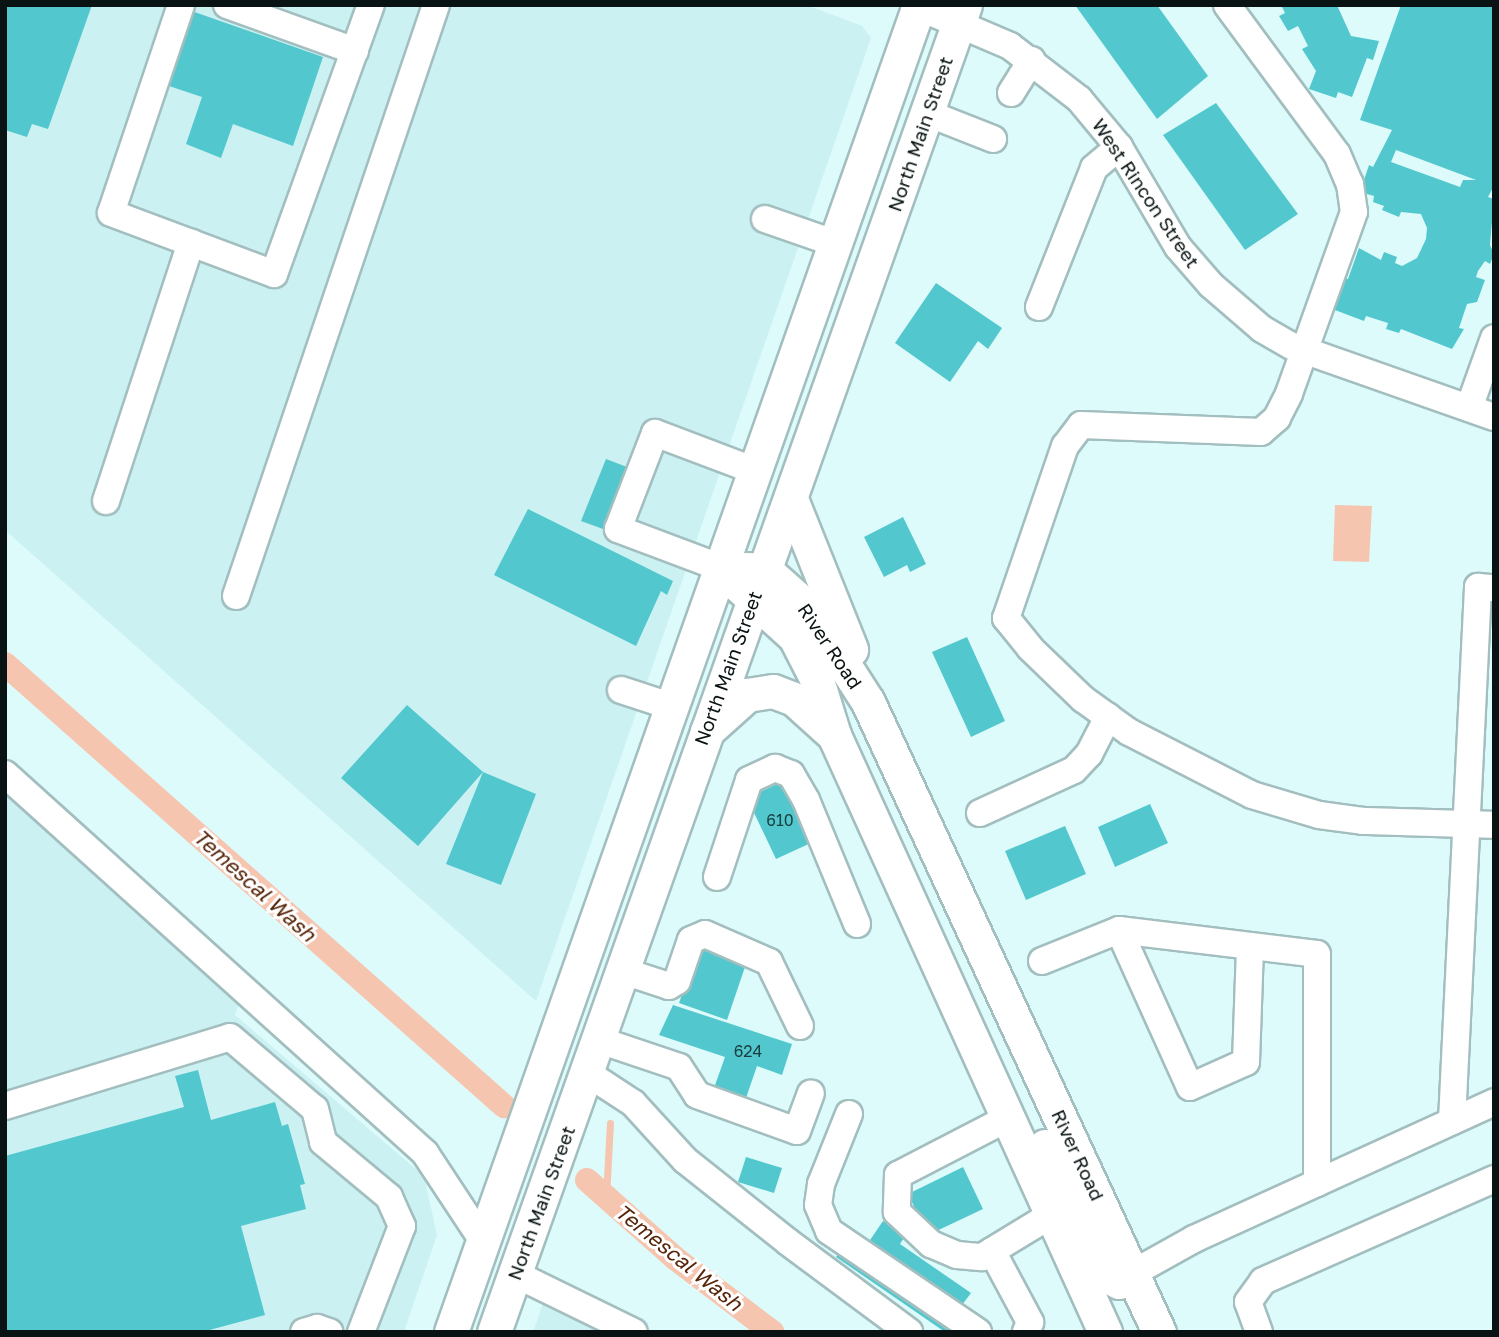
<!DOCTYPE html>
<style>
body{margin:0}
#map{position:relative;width:1499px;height:1337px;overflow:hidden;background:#defbfc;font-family:"Golos Text",sans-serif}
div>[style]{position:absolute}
.built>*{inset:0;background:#cbf1f2}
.water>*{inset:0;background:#f5c5af}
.stream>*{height:7px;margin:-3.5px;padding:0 3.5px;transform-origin:3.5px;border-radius:3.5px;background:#f5c5af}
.canal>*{height:24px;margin:-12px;padding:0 12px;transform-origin:12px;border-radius:12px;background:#f5c5af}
.building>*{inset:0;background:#52c8ce}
.roads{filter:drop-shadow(2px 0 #a3bebf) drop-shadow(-2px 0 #a3bebf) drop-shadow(0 2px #a3bebf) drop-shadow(0 -2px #a3bebf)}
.minor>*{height:26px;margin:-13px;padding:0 13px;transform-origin:13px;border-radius:13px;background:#fff}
.major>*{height:33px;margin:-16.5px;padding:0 16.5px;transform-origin:16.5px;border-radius:16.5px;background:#fff}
span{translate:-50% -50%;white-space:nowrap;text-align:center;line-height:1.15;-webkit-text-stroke:6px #fff;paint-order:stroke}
.number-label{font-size:16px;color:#1b4042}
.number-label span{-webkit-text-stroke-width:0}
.street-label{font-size:19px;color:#091313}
.water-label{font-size:21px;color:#57260b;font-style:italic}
.frame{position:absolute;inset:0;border:7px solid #091313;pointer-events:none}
</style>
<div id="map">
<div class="built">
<i style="clip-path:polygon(5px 5px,806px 5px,862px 26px,871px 38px,536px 1001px,5px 530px)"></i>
<i style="clip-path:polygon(5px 763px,248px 979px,235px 1015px,424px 1176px,437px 1235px,404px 1332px,5px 1332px)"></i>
<i style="clip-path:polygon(546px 1295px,597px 1332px,533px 1332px)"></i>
</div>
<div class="water">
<i style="clip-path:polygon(1335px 505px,1372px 506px,1369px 562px,1333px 561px)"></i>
</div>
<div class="stream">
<i style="left:606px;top:1197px;width:74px;rotate:-86.9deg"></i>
</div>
<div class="canal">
<i style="left:5px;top:664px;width:667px;rotate:41.53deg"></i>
<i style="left:587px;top:1180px;width:119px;rotate:41.6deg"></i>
<i style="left:676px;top:1259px;width:121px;rotate:37.2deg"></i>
</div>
<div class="building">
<i style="clip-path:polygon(5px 5px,92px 5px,48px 129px,32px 124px,27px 137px,5px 130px)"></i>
<i style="clip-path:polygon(1075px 5px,1157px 5px,1208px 76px,1157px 119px)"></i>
<i style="clip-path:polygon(1281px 5px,1337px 5px,1351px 36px,1379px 41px,1373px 60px,1367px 58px,1352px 97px,1338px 92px,1336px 98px,1309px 89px,1316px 71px,1302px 49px,1308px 46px,1298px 26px,1288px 31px,1279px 16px,1285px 13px)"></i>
<i style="clip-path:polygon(evenodd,1401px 5px,1494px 5px,1494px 186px,1488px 197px,1494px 199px,1490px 245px,1494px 254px,1490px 264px,1485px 261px,1478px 271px,1476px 277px,1485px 280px,1477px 302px,1467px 304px,1459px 328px,1464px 329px,1452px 349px,1401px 329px,1399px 333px,1386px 329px,1388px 323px,1366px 316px,1364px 321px,1327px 307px,1337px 278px,1348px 279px,1359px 248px,1381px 260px,1384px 252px,1397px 257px,1395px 263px,1402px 266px,1417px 258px,1426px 239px,1427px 228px,1421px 214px,1401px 212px,1399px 217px,1382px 210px,1384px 206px,1373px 202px,1374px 196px,1360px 192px,1369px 165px,1373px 167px,1392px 130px,1360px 120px,1401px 5px,1396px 150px,1476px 180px,1463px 180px,1460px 187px,1391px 162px,1396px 150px)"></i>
<i style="clip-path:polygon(186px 9px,323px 57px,293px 146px,233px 124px,221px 158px,186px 144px,202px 97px,160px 83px)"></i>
<i style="clip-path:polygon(1216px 103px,1298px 214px,1245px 250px,1163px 135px)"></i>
<i style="clip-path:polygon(936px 283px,1002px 328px,988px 349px,978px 341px,950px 382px,895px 343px)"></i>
<i style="clip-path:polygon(606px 459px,627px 467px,603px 529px,581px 521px)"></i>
<i style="clip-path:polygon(528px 509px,673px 581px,667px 595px,661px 591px,636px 646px,494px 575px)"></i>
<i style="clip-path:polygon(903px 517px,926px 564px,910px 572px,907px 565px,884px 577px,864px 537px)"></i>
<i style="clip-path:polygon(967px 637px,1005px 721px,971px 737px,932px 652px)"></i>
<i style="clip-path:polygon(407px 705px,483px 772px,536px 794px,501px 885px,446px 864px,483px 772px,418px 846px,341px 778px)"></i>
<i style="clip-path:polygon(784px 781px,813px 842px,776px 859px,747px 798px)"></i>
<i style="clip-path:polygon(1150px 804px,1168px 843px,1115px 867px,1098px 827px)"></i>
<i style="clip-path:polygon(1065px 826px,1086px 874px,1026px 900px,1005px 851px)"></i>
<i style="clip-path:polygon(700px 945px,747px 961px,727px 1020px,679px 1003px)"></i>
<i style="clip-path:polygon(673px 1005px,792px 1044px,782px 1075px,757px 1066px,746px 1098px,714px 1088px,725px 1057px,659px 1035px)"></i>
<i style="clip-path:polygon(198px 1070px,211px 1120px,275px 1102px,282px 1126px,288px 1124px,305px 1184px,300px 1185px,306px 1209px,241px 1226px,265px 1315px,202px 1332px,5px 1332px,5px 1156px,184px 1107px,175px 1076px)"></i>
<i style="clip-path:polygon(746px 1157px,782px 1168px,774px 1193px,738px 1182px)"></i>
<i style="clip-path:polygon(963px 1167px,983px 1209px,928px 1235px,908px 1194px)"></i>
<i style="clip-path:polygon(883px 1221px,905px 1236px,900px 1244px,971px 1293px,959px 1309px,991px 1332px,945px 1332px,836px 1257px,851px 1235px,866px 1246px)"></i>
</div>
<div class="roads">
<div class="minor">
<i style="left:181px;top:5px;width:219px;rotate:108.6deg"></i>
<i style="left:111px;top:213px;width:174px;rotate:20.5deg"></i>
<i style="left:274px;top:274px;width:286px;rotate:-70.2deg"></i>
<i style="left:227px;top:5px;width:136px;rotate:19.8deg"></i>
<i style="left:914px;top:5px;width:104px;rotate:23.1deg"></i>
<i style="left:1010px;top:46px;width:87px;rotate:37.5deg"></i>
<i style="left:1079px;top:99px;width:62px;rotate:50.2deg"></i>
<i style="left:1119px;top:147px;width:116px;rotate:59.5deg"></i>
<i style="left:1178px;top:247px;width:50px;rotate:49deg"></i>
<i style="left:1211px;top:285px;width:67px;rotate:40.8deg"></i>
<i style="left:1262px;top:329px;width:34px;rotate:30deg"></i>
<i style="left:1292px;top:346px;width:214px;rotate:19.4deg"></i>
<i style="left:1227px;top:5px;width:185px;rotate:53.6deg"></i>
<i style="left:1337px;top:154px;width:33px;rotate:67deg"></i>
<i style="left:1350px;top:184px;width:28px;rotate:82deg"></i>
<i style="left:1354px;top:212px;width:193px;rotate:109.7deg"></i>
<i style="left:1289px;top:394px;width:27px;rotate:117deg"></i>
<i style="left:1277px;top:418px;width:21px;rotate:139deg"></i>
<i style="left:1261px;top:432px;width:180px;rotate:-177.8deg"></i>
<i style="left:1081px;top:425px;width:26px;rotate:127deg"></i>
<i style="left:1065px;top:446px;width:182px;rotate:108.9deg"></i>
<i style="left:1006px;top:618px;width:38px;rotate:51deg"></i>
<i style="left:1030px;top:648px;width:74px;rotate:43.9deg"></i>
<i style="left:1083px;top:699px;width:57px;rotate:35.7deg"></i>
<i style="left:1129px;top:732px;width:138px;rotate:27.1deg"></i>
<i style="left:1252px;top:795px;width:70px;rotate:16.6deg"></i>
<i style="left:1319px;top:815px;width:44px;rotate:7.8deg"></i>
<i style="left:1363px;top:821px;width:131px;rotate:1.7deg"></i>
<i style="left:1011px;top:93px;width:39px;rotate:-58deg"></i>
<i style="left:927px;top:113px;width:71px;rotate:21.5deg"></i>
<i style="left:765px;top:219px;width:73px;rotate:19.2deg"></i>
<i style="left:1039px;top:307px;width:149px;rotate:-68.4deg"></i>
<i style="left:1094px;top:168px;width:33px;rotate:-40deg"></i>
<i style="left:1469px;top:408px;width:74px;rotate:-70.3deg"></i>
<i style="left:106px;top:501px;width:272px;rotate:-71.8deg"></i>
<i style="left:719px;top:567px;width:108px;rotate:-159.4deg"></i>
<i style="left:618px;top:529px;width:103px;rotate:-68.9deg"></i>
<i style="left:655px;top:433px;width:105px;rotate:20.7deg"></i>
<i style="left:236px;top:596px;width:624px;rotate:-71.3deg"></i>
<i style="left:621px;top:690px;width:52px;rotate:18.1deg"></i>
<i style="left:5px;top:774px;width:566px;rotate:42.06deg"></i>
<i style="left:425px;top:1153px;width:105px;rotate:56.6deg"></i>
<i style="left:980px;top:813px;width:103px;rotate:-24.6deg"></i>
<i style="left:1074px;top:770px;width:22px;rotate:-47deg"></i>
<i style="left:1089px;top:754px;width:42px;rotate:-62.8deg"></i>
<i style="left:717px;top:877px;width:102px;rotate:-71.7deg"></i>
<i style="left:749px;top:780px;width:29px;rotate:-25deg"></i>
<i style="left:775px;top:768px;width:17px;rotate:21deg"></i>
<i style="left:791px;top:774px;width:30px;rotate:60deg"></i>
<i style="left:806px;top:800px;width:134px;rotate:67.6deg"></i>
<i style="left:1119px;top:930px;width:172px;rotate:65.7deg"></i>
<i style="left:1190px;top:1087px;width:61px;rotate:-24.1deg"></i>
<i style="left:1246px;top:1062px;width:116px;rotate:-88deg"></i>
<i style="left:1042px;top:961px;width:83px;rotate:-21.9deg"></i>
<i style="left:1119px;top:930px;width:199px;rotate:6.9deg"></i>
<i style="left:1317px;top:954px;width:229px;rotate:90deg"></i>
<i style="left:623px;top:971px;width:48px;rotate:18.1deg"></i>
<i style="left:669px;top:986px;width:9px;rotate:-32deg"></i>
<i style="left:677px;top:981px;width:43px;rotate:-71.1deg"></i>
<i style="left:691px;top:940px;width:15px;rotate:-23deg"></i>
<i style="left:705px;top:934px;width:70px;rotate:23.6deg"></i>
<i style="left:769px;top:962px;width:71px;rotate:64.2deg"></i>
<i style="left:599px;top:1040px;width:84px;rotate:18.6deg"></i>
<i style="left:679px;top:1067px;width:33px;rotate:57deg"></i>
<i style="left:697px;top:1095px;width:106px;rotate:19.8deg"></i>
<i style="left:797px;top:1131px;width:40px;rotate:-69.8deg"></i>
<i style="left:587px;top:1073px;width:55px;rotate:33.1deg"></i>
<i style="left:633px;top:1103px;width:77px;rotate:47.6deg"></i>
<i style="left:685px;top:1160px;width:132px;rotate:38.5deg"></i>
<i style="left:788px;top:1242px;width:151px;rotate:36.6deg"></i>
<i style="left:5px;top:1106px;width:235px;rotate:-17deg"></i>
<i style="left:230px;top:1037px;width:111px;rotate:40.3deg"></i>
<i style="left:315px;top:1109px;width:34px;rotate:76deg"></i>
<i style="left:323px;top:1142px;width:86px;rotate:39.8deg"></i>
<i style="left:389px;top:1197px;width:32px;rotate:66deg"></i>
<i style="left:402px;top:1226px;width:114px;rotate:111.1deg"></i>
<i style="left:849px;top:1114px;width:75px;rotate:111.8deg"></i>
<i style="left:821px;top:1184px;width:21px;rotate:98deg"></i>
<i style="left:818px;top:1205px;width:28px;rotate:67deg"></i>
<i style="left:829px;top:1231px;width:180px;rotate:34.1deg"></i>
<i style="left:1008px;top:1118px;width:124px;rotate:152.6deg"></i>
<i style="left:898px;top:1175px;width:37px;rotate:92deg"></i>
<i style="left:897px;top:1212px;width:47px;rotate:43.3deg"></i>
<i style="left:931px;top:1244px;width:28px;rotate:23deg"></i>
<i style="left:957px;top:1255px;width:25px;rotate:5deg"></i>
<i style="left:982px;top:1257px;width:81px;rotate:-31.3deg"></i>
<i style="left:1452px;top:1121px;width:535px;rotate:-87.21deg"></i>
<i style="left:1478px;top:587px;width:16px;rotate:4deg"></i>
<i style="left:992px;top:1251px;width:81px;rotate:61.8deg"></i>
<i style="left:1030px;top:1322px;width:11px;rotate:112deg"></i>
<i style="left:1133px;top:1273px;width:70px;rotate:-29.1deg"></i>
<i style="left:1194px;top:1239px;width:330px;rotate:-24.5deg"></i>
<i style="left:515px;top:1274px;width:132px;rotate:26deg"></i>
<i style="left:304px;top:1332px;width:14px;rotate:-17deg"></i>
<i style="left:317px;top:1328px;width:13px;rotate:18deg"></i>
<i style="left:1259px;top:1332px;width:32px;rotate:-110deg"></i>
<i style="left:1248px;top:1302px;width:26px;rotate:-54deg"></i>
<i style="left:1263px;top:1281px;width:253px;rotate:-23.8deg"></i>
</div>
<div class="major">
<i style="left:791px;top:499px;width:162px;rotate:68.2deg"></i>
<i style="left:745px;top:569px;width:20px;rotate:3deg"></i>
<i style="left:765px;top:570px;width:56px;rotate:41.4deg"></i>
<i style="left:807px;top:607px;width:113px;rotate:57.3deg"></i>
<i style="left:868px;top:702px;width:694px;rotate:65.21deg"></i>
<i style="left:738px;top:585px;width:77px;rotate:42.4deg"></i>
<i style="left:795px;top:637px;width:48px;rotate:62.9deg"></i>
<i style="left:817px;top:680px;width:58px;rotate:72.8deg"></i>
<i style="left:834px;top:735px;width:656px;rotate:65.58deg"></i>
<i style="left:707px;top:731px;width:54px;rotate:-42deg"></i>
<i style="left:747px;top:695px;width:26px;rotate:-9deg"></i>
<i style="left:773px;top:691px;width:22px;rotate:21deg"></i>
<i style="left:794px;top:699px;width:54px;rotate:42deg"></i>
<i style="left:1045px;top:1146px;width:144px;rotate:64.5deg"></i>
<i style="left:1107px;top:1276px;width:13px;rotate:27deg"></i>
<i style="left:1119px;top:1282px;width:17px;rotate:-33deg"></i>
<i style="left:451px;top:1332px;width:1407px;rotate:-70.57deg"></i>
<i style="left:494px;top:1332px;width:1408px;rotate:-70.46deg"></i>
</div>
</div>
<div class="number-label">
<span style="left:780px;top:820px">610</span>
<span style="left:748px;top:1051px">624</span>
</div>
<div class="street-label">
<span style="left:920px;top:134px;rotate:-71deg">North Main Street</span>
<span style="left:1146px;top:193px;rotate:56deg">West Rincon Street</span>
<span style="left:830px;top:646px;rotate:56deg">River Road</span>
<span style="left:728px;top:668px;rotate:-70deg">North Main Street</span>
<span style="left:1078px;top:1155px;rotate:65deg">River Road</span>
<span style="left:541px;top:1203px;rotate:-70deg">North Main Street</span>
</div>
<div class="water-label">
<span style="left:255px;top:885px;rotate:42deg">Temescal Wash</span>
<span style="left:679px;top:1257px;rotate:39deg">Temescal Wash</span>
</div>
<div class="frame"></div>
</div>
